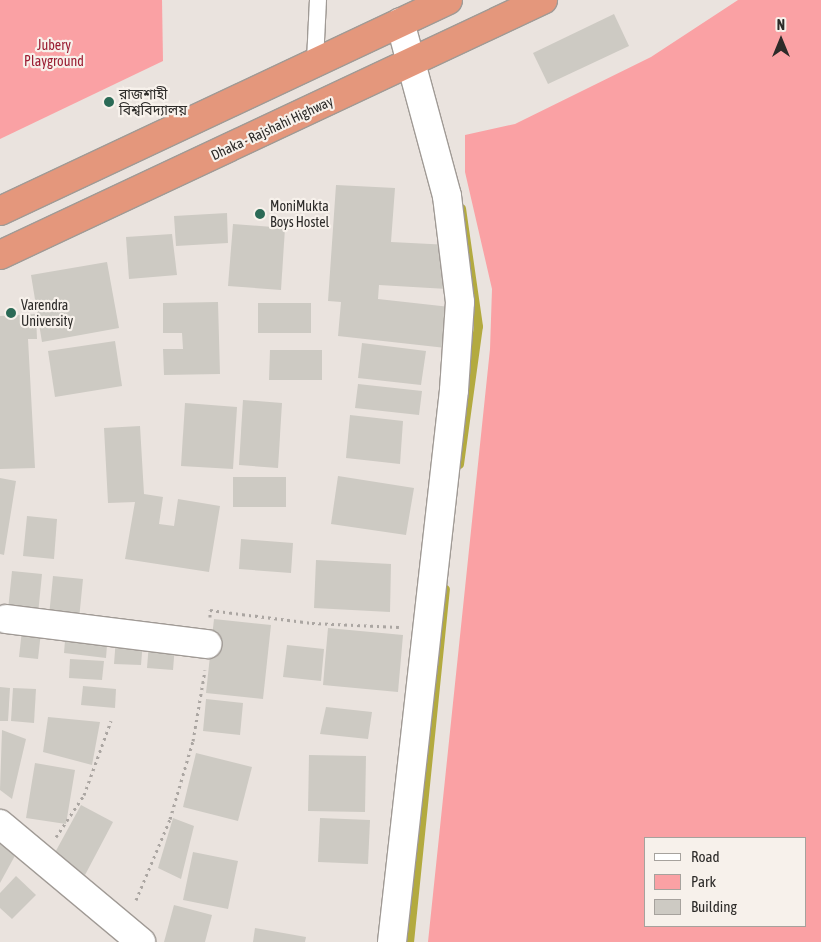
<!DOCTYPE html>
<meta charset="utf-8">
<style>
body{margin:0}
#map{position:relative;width:821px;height:942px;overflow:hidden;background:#eae3de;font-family:"Asap Condensed","Noto Sans Bengali",sans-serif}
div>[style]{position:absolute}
.green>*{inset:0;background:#faa1a4}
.stream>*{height:9px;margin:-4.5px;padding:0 4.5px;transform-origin:4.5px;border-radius:4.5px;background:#b3aa3f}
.building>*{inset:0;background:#cdcac3}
.path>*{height:3px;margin-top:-1.5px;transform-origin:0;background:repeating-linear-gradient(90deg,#aba6a2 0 2.5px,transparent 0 6.5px)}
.roads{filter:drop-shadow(1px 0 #a09a95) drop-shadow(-1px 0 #a09a95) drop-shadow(0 1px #a09a95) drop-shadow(0 -1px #a09a95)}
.service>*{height:16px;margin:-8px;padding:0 8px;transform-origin:8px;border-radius:8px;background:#fff}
.minor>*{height:28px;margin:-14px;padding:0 14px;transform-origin:14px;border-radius:14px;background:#fff}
.tertiary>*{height:28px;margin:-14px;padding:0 14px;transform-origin:14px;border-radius:14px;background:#fff}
.trunk>*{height:28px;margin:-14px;padding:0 14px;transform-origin:14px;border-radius:14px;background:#e4977c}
.dots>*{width:14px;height:14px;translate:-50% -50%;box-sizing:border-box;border:2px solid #f7f1eb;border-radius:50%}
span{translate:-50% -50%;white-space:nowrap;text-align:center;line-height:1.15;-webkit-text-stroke:4.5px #f7f1eb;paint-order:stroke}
.park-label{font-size:14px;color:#9a1e33}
.poi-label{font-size:14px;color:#2d2b29}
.left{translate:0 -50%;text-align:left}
.street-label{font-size:14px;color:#2d2b29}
.legend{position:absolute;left:644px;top:837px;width:162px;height:90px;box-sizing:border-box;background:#f7f1eb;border:1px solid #a6a29d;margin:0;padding:6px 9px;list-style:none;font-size:15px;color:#2d2b29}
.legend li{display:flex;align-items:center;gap:10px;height:25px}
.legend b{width:25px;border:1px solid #a6a29d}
.north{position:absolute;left:756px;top:15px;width:50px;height:50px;-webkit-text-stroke:4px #f7f1eb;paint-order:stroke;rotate:0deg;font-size:14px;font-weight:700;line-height:20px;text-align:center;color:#2d2b29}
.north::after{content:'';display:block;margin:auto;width:18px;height:22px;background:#2d2b29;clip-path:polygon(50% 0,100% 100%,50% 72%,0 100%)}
</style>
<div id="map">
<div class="green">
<i style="clip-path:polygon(0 0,162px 0,163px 61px,0 139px)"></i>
<i style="clip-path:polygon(evenodd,738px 0,821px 0,821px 942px,428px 942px,490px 349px,492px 289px,465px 172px,465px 135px,515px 124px,651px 57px,738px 0,805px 838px,805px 926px,645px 926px,645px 838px,805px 838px)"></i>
</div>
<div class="stream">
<i style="left:459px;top:464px;width:139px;rotate:-82.2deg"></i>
<i style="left:478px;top:326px;width:119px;rotate:-98.2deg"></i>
<i style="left:409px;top:942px;width:355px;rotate:-84.2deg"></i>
</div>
<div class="building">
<i style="clip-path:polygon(614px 14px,629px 46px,548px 84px,533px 53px)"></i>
<i style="clip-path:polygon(336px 185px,395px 188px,391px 242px,450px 245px,447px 289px,379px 285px,378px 299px,450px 307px,446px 348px,338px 336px,341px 302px,328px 301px)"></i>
<i style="clip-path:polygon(227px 213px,228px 243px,176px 246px,174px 216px)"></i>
<i style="clip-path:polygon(233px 224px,285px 228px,281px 290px,228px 286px)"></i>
<i style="clip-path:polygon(172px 234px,177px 275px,129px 279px,126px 237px)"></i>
<i style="clip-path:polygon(107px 262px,119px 328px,42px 342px,31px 275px)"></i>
<i style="clip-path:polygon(218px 302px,220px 374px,164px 375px,163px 349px,183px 349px,182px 333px,163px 333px,163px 303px)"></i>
<i style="clip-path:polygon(258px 303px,311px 303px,311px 333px,258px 333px)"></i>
<i style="clip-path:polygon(36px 314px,37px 339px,28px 339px,35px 468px,0 469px,0 316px)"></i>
<i style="clip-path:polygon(115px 341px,122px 386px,55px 397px,48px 351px)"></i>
<i style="clip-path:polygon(362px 343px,426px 351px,421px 385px,358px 378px)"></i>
<i style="clip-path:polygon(270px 350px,322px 350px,322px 380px,269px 380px)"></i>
<i style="clip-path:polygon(358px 384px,422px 391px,419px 415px,355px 408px)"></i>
<i style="clip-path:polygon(243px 400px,282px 403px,278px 468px,239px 465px)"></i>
<i style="clip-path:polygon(185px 403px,237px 407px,233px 469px,181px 466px)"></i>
<i style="clip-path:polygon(350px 415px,403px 421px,400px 464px,346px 458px)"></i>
<i style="clip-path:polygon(140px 426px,144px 494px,163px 497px,159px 524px,174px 526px,178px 499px,220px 506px,209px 572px,125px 559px,135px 502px,108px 503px,104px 428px)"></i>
<i style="clip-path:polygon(338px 476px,414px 488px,406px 535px,331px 524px)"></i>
<i style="clip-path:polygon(233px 477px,286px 477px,286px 507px,233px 507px)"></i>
<i style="clip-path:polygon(0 478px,16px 481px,4px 555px,0 554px)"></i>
<i style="clip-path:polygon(27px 516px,57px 519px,54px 559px,23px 556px)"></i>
<i style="clip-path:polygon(241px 539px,293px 543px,291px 573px,239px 569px)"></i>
<i style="clip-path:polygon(316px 560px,391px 564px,390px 612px,314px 608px)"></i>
<i style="clip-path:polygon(12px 571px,42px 574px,38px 614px,8px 610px)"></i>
<i style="clip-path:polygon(53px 576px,83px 579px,79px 619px,49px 616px)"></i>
<i style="clip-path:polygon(214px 619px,271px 625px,263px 699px,206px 693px)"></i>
<i style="clip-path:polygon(66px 628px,108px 632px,106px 658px,64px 653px)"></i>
<i style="clip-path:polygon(328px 628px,403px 635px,398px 692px,323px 685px)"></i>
<i style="clip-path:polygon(22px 630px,41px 632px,38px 659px,19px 657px)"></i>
<i style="clip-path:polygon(116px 638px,143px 640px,141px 665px,114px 664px)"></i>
<i style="clip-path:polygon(149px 643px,175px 645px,173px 670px,147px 668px)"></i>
<i style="clip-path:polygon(287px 645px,324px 649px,321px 681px,283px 677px)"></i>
<i style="clip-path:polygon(70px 659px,104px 661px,102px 680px,69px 678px)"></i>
<i style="clip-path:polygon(83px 686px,116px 689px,115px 708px,81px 705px)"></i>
<i style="clip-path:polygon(0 687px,10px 688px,8px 721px,0 721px)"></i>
<i style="clip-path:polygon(13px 688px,36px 689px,34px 723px,11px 721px)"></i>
<i style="clip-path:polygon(206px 699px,243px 703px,240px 735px,203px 731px)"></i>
<i style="clip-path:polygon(326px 707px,372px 712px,368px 739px,320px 734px)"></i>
<i style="clip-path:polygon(48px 717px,100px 722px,92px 765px,43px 752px)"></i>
<i style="clip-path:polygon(2px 730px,26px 739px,12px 799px,0 790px)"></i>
<i style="clip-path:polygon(196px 753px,252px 767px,238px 821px,183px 807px)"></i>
<i style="clip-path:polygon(309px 755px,366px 756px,365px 812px,308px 811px)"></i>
<i style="clip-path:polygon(35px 763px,75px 770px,66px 824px,26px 818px)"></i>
<i style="clip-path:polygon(81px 805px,113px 822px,85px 875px,52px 858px)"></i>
<i style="clip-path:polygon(173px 818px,194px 826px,181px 879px,158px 868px)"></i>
<i style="clip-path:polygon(320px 818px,370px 820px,368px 864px,318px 862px)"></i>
<i style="clip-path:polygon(0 838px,17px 852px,0 883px)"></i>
<i style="clip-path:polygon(193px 852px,238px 861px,228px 909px,183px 900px)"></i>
<i style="clip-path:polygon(16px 876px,36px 895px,12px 919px,0 908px,0 893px)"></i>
<i style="clip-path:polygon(174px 905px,212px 915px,205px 942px,164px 942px)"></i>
<i style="clip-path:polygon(255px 928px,306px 937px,305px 942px,253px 942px)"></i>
</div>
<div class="path">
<i style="left:210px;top:617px;width:7px;rotate:-90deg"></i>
<i style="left:210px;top:610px;width:103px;rotate:7.3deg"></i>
<i style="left:312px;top:623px;width:87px;rotate:2.6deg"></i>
<i style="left:56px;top:837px;width:50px;rotate:-56.3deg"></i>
<i style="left:84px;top:795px;width:79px;rotate:-70deg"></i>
<i style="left:136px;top:900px;width:88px;rotate:-67.2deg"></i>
<i style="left:170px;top:819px;width:81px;rotate:-73.6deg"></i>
<i style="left:193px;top:741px;width:72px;rotate:-80.4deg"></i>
</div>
<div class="roads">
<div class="service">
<i style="left:315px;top:61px;width:61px;rotate:-87.2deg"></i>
</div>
<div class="minor">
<i style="left:6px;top:619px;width:203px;rotate:7.1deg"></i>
<i style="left:392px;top:942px;width:555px;rotate:-83.59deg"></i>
<i style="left:454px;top:390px;width:88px;rotate:-86.1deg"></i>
<i style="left:460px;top:302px;width:107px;rotate:-97deg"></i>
<i style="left:447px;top:196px;width:180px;rotate:-105.1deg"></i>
</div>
<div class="tertiary">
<i style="left:0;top:824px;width:184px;rotate:39.9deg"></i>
</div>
<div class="trunk">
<i style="left:0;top:211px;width:495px;rotate:-25.2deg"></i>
<i style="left:0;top:255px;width:600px;rotate:-25.16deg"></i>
</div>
</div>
<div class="dots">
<i style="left:109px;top:102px;background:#2b6a56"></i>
<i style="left:260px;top:214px;background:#2b6a56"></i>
<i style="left:11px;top:313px;background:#2b6a56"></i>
</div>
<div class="park-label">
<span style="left:54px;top:53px">Jubery<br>Playground</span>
</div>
<div class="poi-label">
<span class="left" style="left:119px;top:102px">রাজশাহী<br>বিশ্ববিদ্যালয়</span>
<span class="left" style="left:270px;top:214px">MoniMukta<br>Boys Hostel</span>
<span class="left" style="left:21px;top:313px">Varendra<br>University</span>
</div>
<div class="street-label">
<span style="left:272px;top:128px;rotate:-25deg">Dhaka - Rajshahi Highway</span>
</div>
<ul class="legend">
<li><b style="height:6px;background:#fff"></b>Road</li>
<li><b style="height:14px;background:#faa1a4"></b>Park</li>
<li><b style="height:14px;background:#cdcac3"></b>Building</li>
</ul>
<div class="north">N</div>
</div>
